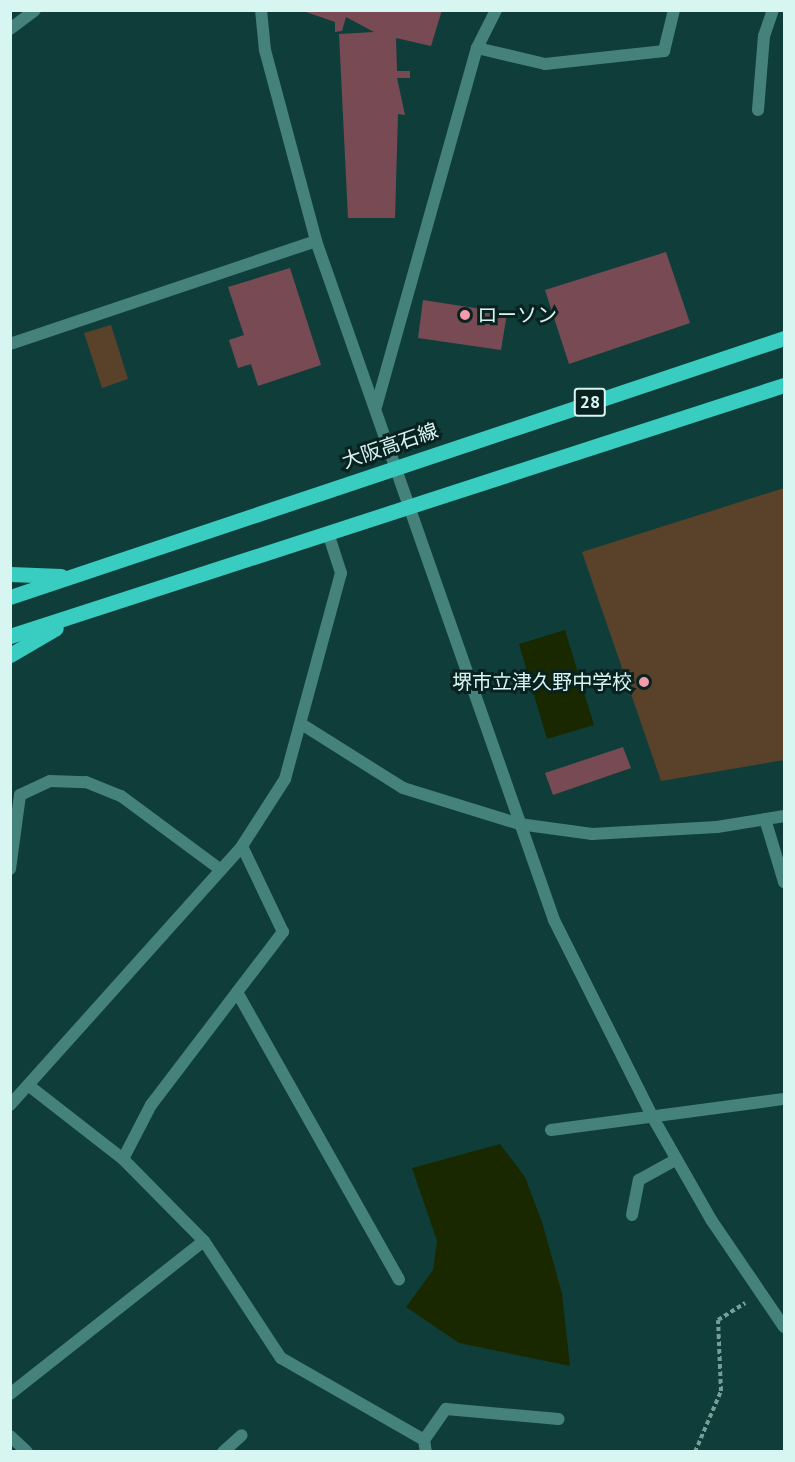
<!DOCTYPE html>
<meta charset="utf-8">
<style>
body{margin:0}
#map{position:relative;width:795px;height:1462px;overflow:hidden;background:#0f3e3a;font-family:"PT Sans","Noto Sans JP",sans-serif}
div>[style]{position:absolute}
.green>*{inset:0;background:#594229}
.water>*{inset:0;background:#1a2800}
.building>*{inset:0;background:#784b54}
.path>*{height:4px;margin-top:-2px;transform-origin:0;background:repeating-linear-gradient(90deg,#779d99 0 4.5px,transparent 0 7.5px)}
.minor>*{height:12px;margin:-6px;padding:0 6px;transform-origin:6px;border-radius:6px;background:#45827b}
.tertiary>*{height:12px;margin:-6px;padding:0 6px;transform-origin:6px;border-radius:6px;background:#45827b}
.primary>*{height:15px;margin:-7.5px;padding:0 7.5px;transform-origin:7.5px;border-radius:7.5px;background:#39ccc0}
.dots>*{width:16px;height:16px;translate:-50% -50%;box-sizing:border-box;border:3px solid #092220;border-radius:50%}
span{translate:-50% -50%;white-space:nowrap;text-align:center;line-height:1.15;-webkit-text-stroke:6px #092220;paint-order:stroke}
.shield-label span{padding:2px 4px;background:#092220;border:2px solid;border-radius:4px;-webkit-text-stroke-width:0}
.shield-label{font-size:18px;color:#d7f5f1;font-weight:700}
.poi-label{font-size:20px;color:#d7f5f1}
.left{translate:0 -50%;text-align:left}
.right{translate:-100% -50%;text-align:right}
.street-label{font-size:20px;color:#d7f5f1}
.frame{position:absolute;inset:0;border:12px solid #d7f5f1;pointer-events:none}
</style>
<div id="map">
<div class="green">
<i style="clip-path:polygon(111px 325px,128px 379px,102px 388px,84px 333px)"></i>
<i style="clip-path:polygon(784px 488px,784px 760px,661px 781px,582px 552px)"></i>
</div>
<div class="water">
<i style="clip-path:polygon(565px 630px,594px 725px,547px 739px,519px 644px)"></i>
<i style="clip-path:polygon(500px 1144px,525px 1177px,542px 1222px,562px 1293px,570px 1366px,459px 1343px,406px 1307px,433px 1270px,437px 1241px,412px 1168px)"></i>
</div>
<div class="building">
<i style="clip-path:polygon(300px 10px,442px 10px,431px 46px,396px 38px,397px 71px,410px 71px,410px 78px,397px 78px,405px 115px,398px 114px,395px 218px,348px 218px,339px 34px,374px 32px,346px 17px,342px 31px,335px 32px,335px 22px)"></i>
<i style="clip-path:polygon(666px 252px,690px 323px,569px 364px,545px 290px)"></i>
<i style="clip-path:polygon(290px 268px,321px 365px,258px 386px,251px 364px,238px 368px,229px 340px,244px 335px,228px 287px)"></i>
<i style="clip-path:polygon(423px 300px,507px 313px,501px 350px,418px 338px)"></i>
<i style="clip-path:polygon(623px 747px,631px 768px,553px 795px,545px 773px)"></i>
</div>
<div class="path">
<i style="left:695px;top:1452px;width:66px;rotate:-66.9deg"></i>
<i style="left:721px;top:1391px;width:71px;rotate:-92.4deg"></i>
<i style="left:718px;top:1320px;width:32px;rotate:-32deg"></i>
</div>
<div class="minor">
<i style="left:10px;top:29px;width:31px;rotate:-37deg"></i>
<i style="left:477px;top:48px;width:70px;rotate:13.2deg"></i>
<i style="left:545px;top:64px;width:120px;rotate:-6.2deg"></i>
<i style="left:664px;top:51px;width:42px;rotate:-76.3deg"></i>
<i style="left:758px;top:110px;width:74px;rotate:-85.4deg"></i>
<i style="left:764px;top:36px;width:28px;rotate:-71deg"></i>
<i style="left:10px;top:344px;width:323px;rotate:-18.6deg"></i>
<i style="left:376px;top:407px;width:373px;rotate:-74.3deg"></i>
<i style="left:477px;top:48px;width:42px;rotate:-63.4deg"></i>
<i style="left:303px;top:725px;width:118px;rotate:32.2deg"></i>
<i style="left:403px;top:788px;width:121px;rotate:17.2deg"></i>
<i style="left:519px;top:824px;width:74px;rotate:7.8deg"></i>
<i style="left:592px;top:834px;width:125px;rotate:-3.2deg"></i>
<i style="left:717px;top:827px;width:68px;rotate:-9.3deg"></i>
<i style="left:765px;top:819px;width:66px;rotate:73.2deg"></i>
<i style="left:10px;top:869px;width:75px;rotate:-82.3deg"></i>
<i style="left:20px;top:795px;width:33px;rotate:-25deg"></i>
<i style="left:50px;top:781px;width:36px;rotate:2deg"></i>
<i style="left:86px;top:782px;width:38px;rotate:22deg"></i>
<i style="left:121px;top:796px;width:124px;rotate:36.5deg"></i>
<i style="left:237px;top:992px;width:330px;rotate:60.6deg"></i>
<i style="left:28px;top:1085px;width:120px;rotate:37.9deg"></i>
<i style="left:123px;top:1159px;width:115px;rotate:45.4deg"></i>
<i style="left:204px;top:1241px;width:140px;rotate:56.7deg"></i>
<i style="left:281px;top:1358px;width:165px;rotate:29.8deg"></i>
<i style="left:424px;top:1440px;width:12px;rotate:81deg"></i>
<i style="left:551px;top:1130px;width:235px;rotate:-7.6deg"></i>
<i style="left:123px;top:1159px;width:61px;rotate:-62.6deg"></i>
<i style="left:151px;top:1105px;width:218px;rotate:-52.7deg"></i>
<i style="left:283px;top:932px;width:95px;rotate:-115.5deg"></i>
<i style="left:632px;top:1215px;width:36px;rotate:-79deg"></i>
<i style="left:639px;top:1180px;width:43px;rotate:-28.9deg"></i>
<i style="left:10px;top:1394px;width:247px;rotate:-38.3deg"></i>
<i style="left:10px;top:1436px;width:23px;rotate:43deg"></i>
<i style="left:424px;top:1440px;width:38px;rotate:-55deg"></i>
<i style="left:446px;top:1409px;width:113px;rotate:5.1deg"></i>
<i style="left:223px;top:1452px;width:25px;rotate:-42deg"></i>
</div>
<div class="tertiary">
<i style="left:261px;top:10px;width:40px;rotate:84.3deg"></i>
<i style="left:265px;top:50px;width:198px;rotate:75deg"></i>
<i style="left:316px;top:241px;width:720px;rotate:70.68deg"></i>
<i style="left:554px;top:920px;width:219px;rotate:63.4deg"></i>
<i style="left:652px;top:1116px;width:121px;rotate:60.3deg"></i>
<i style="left:712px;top:1221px;width:128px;rotate:55.8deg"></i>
<i style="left:10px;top:1105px;width:348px;rotate:-48.1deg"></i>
<i style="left:242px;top:846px;width:80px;rotate:-57.3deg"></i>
<i style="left:285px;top:779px;width:213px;rotate:-74.8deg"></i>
<i style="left:341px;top:573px;width:40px;rotate:-108deg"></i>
</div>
<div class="primary">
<i style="left:10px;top:574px;width:51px;rotate:2.2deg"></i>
<i style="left:10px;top:597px;width:816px;rotate:-18.5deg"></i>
<i style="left:10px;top:636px;width:814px;rotate:-17.97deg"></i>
<i style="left:10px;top:655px;width:53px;rotate:-30.4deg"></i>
</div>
<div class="dots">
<i style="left:465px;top:315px;background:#f39aab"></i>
<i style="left:644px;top:682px;background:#f39aab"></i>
</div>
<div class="shield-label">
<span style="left:590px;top:402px">28</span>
</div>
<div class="poi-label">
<span class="left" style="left:477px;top:315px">ローソン</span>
<span class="right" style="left:632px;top:682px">堺市立津久野中学校</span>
</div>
<div class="street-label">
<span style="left:390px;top:446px;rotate:-19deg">大阪高石線</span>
</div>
<div class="frame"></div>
</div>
